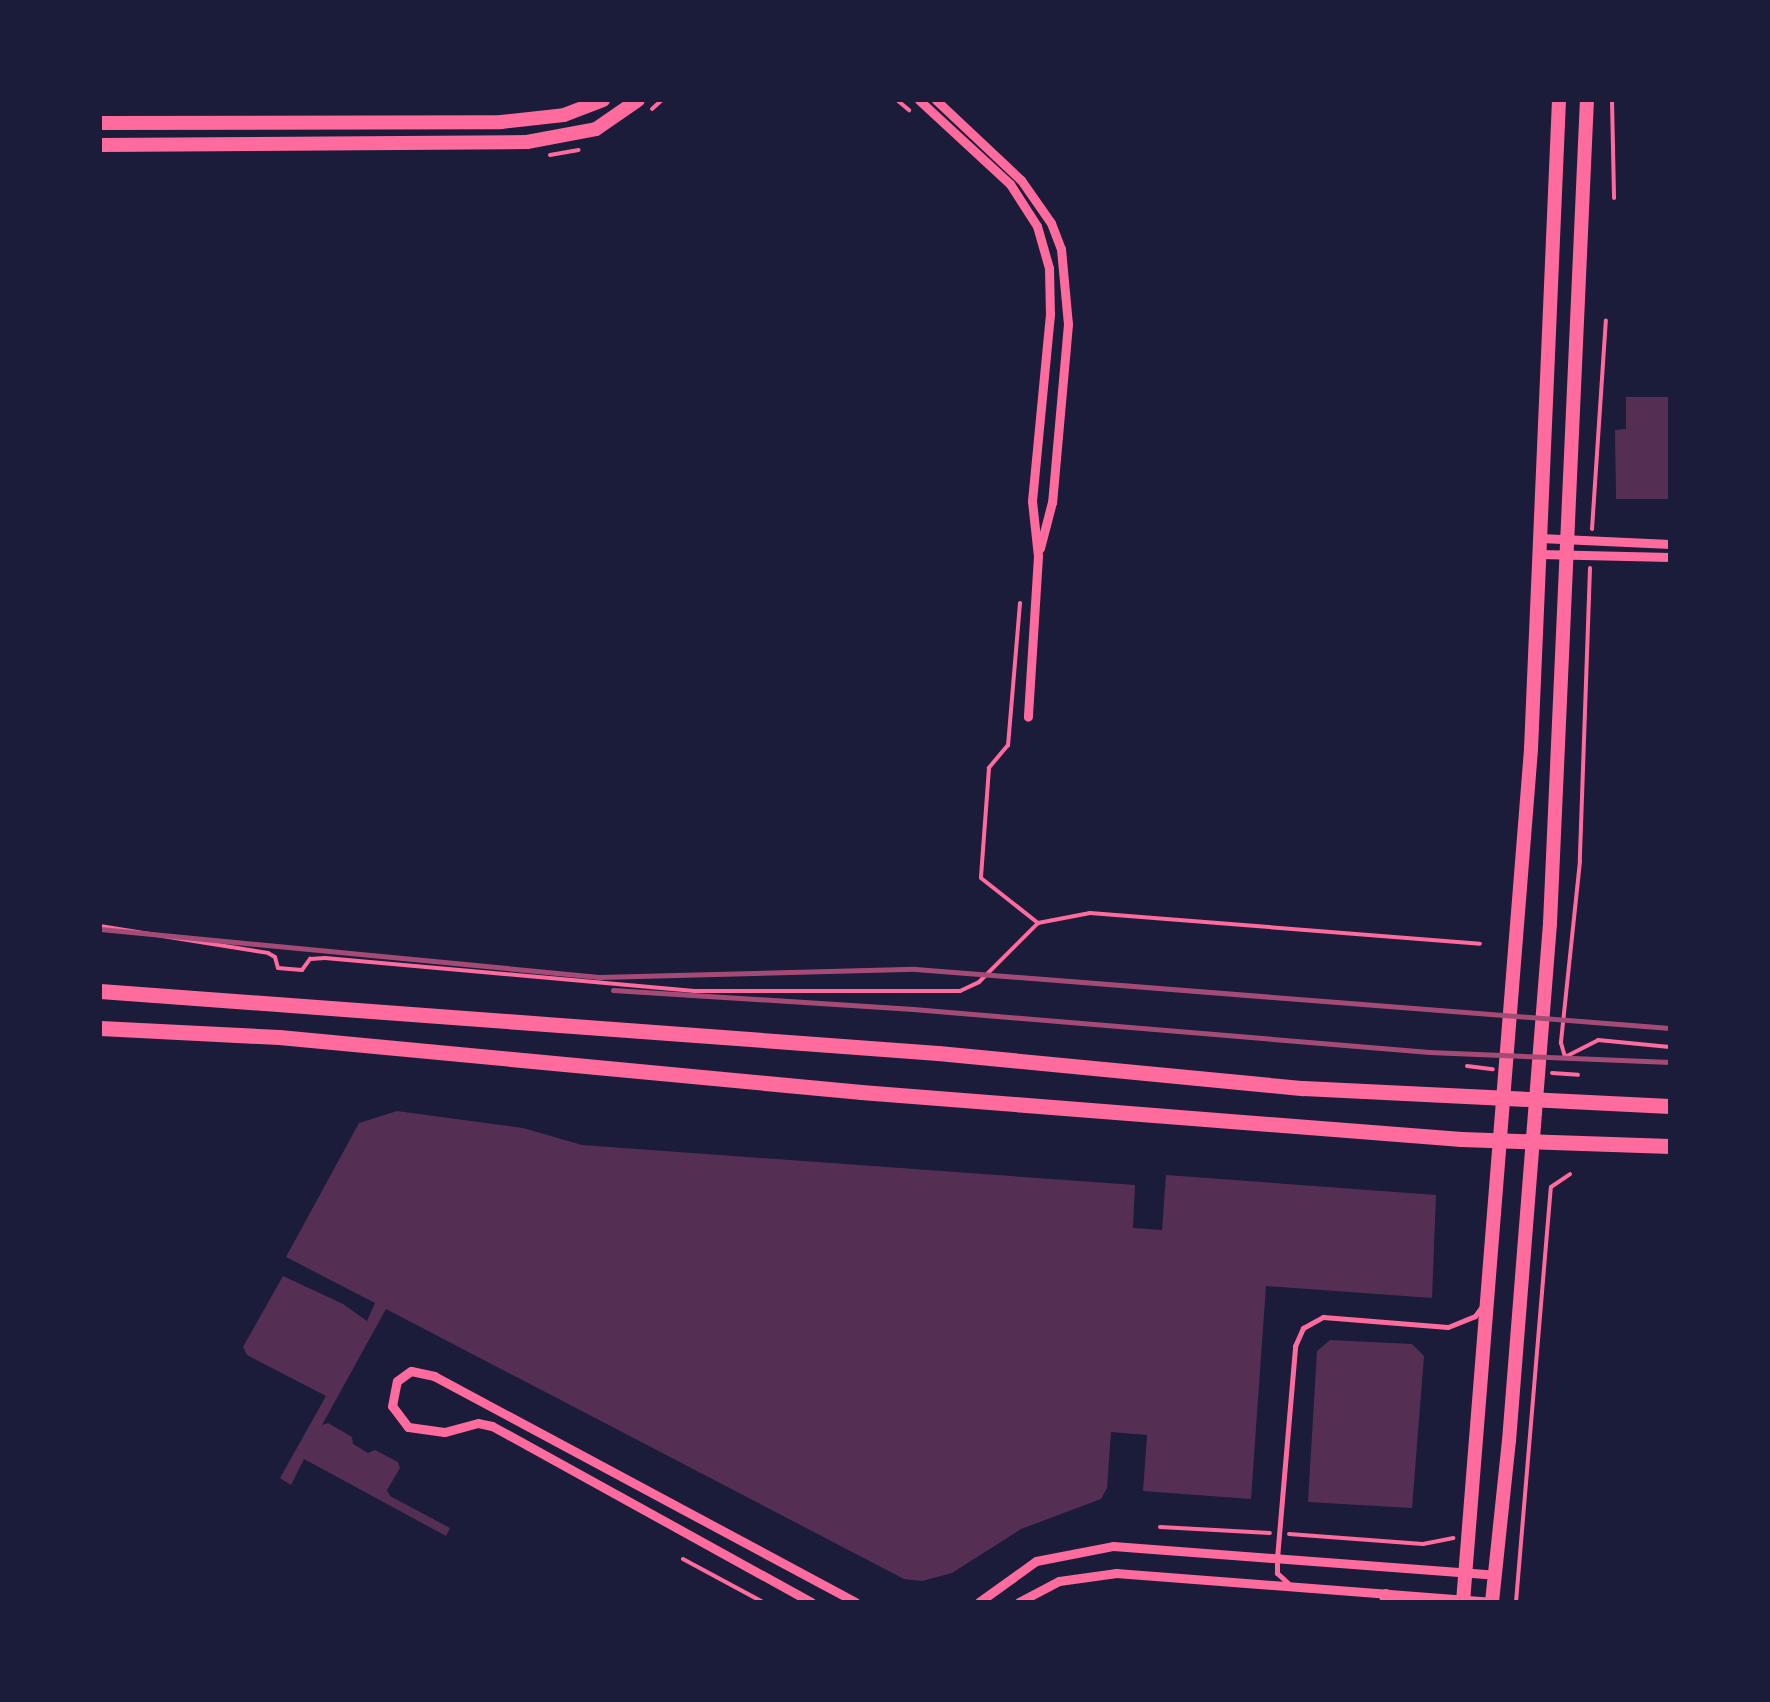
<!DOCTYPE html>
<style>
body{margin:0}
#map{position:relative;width:1770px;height:1702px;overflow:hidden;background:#1b1b3a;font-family:Barlow,sans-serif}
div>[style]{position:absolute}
.building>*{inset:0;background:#542f53}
.path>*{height:4px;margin:-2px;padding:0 2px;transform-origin:2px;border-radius:2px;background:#ff6b9d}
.service>*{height:5px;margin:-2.5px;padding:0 2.5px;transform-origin:2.5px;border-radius:2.5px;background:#ff6b9d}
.minor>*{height:9px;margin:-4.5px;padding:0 4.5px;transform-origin:4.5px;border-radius:4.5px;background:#ff6b9d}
.secondary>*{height:14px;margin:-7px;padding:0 7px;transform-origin:7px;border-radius:7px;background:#ff6b9d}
.primary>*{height:15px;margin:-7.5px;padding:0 7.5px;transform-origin:7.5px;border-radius:7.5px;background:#ff6b9d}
.rail>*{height:5px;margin:-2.5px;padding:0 2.5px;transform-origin:2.5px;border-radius:2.5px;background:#a44b75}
span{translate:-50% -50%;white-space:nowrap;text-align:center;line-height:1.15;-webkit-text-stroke:10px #1b1b3a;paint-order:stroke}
.frame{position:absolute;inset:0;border:102px solid #1b1b3a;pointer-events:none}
</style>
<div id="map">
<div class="building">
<i style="clip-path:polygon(1626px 397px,1670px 397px,1670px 499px,1616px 499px,1615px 430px,1626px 429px)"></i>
<i style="clip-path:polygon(397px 1111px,523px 1128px,582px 1145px,1135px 1185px,1133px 1228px,1162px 1230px,1166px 1175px,1436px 1195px,1432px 1298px,1266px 1286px,1251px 1499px,1143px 1491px,1147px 1435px,1111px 1432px,1107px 1488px,1101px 1499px,1021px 1529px,952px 1573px,922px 1581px,904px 1579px,386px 1309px,322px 1425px,328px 1423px,352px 1437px,353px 1444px,368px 1453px,375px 1450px,398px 1462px,400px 1468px,387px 1490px,390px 1496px,450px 1528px,446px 1536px,304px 1459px,291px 1485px,280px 1478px,326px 1396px,247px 1355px,243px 1347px,283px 1276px,343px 1304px,367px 1321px,375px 1303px,286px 1257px,359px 1123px)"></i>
<i style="clip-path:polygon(1330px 1340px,1412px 1344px,1424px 1356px,1412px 1508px,1308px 1502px,1317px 1351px)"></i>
</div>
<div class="path">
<i style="left:897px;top:100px;width:16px;rotate:40deg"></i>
<i style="left:1612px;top:100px;width:98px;rotate:88.8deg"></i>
<i style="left:652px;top:109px;width:13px;rotate:-42deg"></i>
<i style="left:550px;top:155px;width:29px;rotate:-10deg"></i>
<i style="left:1592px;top:529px;width:209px;rotate:-86.2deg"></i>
<i style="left:1590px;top:568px;width:293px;rotate:92deg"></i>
<i style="left:1580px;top:861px;width:183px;rotate:96deg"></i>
<i style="left:1561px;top:1043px;width:15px;rotate:74deg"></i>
<i style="left:1565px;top:1057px;width:37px;rotate:-27deg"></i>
<i style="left:1598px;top:1040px;width:72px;rotate:5.6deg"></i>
<i style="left:1020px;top:603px;width:143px;rotate:94.8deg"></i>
<i style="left:1008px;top:745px;width:30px;rotate:130deg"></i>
<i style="left:989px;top:768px;width:110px;rotate:94.2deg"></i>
<i style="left:981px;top:878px;width:73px;rotate:38.3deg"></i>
<i style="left:100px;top:926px;width:170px;rotate:9.1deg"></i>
<i style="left:268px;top:953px;width:8px;rotate:30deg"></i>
<i style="left:275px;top:957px;width:11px;rotate:75deg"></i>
<i style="left:278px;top:968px;width:24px;rotate:5deg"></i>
<i style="left:302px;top:970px;width:14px;rotate:-54deg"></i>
<i style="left:310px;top:959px;width:15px;rotate:-4deg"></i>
<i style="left:325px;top:958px;width:371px;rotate:5.1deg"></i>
<i style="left:695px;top:991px;width:265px"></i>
<i style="left:960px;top:991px;width:21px;rotate:-25deg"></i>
<i style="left:979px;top:982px;width:83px;rotate:-45deg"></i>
<i style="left:1038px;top:923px;width:53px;rotate:-10.9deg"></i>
<i style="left:1090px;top:913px;width:391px;rotate:4.5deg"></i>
<i style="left:1467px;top:1066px;width:26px;rotate:7deg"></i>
<i style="left:1552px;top:1073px;width:26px;rotate:4deg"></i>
<i style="left:1160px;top:1527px;width:110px;rotate:3.1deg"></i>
<i style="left:1289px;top:1534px;width:134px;rotate:4.3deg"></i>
<i style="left:1423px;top:1544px;width:31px;rotate:-11deg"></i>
<i style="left:683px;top:1559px;width:91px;rotate:28.3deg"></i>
<i style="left:1516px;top:1602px;width:416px;rotate:-85.2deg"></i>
<i style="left:1551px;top:1187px;width:23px;rotate:-34deg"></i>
</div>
<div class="service">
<i style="left:1288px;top:1583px;width:15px;rotate:-138deg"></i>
<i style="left:1277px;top:1573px;width:15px;rotate:-90deg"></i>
<i style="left:1277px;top:1558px;width:213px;rotate:-85.1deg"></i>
<i style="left:1295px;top:1346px;width:20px;rotate:-66deg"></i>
<i style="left:1303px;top:1328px;width:23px;rotate:-29deg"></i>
<i style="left:1323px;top:1317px;width:125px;rotate:4.6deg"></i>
<i style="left:1448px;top:1327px;width:29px;rotate:-22deg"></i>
<i style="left:1475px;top:1316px;width:14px;rotate:-54deg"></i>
</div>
<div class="minor">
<i style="left:919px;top:100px;width:124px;rotate:42.7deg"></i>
<i style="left:1010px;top:184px;width:50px;rotate:57.3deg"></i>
<i style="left:1037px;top:226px;width:44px;rotate:74.1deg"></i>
<i style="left:1049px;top:268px;width:46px;rotate:88.8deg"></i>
<i style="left:1050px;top:314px;width:188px;rotate:95.5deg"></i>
<i style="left:1032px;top:501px;width:55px;rotate:83.8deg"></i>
<i style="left:1038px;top:556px;width:161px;rotate:93.6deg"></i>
<i style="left:936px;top:100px;width:117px;rotate:43.3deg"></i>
<i style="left:1021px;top:180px;width:52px;rotate:55.1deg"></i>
<i style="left:1051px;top:223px;width:28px;rotate:69deg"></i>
<i style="left:1061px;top:249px;width:75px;rotate:84.7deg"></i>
<i style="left:1068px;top:324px;width:179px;rotate:95.1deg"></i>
<i style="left:1052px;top:502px;width:48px;rotate:104.6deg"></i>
<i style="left:1540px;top:538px;width:130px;rotate:2.6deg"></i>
<i style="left:1540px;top:554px;width:130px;rotate:1.3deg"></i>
<i style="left:811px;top:1602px;width:364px;rotate:-151.1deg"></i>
<i style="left:492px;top:1426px;width:14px;rotate:-168deg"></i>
<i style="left:478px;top:1423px;width:35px;rotate:165deg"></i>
<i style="left:444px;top:1432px;width:36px;rotate:-172deg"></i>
<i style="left:408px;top:1427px;width:26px;rotate:-127deg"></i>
<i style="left:392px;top:1406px;width:25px;rotate:-79deg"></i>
<i style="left:397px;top:1381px;width:17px;rotate:-36deg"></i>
<i style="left:411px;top:1371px;width:24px;rotate:12deg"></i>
<i style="left:434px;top:1376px;width:478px;rotate:28.2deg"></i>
<i style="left:979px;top:1602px;width:70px;rotate:-35.7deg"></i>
<i style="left:1036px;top:1561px;width:78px;rotate:-11deg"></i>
<i style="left:1113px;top:1546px;width:383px;rotate:4.3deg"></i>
<i style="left:1019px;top:1602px;width:45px;rotate:-27.7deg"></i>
<i style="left:1059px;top:1581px;width:58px;rotate:-8deg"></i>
<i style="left:1116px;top:1573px;width:375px;rotate:4.4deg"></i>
</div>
<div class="secondary">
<i style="left:100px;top:123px;width:401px;rotate:-0.1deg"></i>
<i style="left:501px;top:122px;width:63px;rotate:-6.3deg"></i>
<i style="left:564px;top:115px;width:42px;rotate:-21deg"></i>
<i style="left:100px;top:145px;width:427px;rotate:-0.4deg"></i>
<i style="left:527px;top:142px;width:70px;rotate:-10.7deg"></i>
<i style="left:596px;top:129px;width:51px;rotate:-34.6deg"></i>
<i style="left:1386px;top:1596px;width:14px;rotate:25deg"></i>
<i style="left:1463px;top:1602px;width:856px;rotate:-85.44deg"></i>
<i style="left:1531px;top:749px;width:650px;rotate:-87.53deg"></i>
<i style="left:1492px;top:1602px;width:162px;rotate:-84deg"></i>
<i style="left:1509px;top:1441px;width:520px;rotate:-85.47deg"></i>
<i style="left:1550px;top:923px;width:824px;rotate:-87.43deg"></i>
</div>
<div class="primary">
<i style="left:100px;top:991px;width:840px;rotate:4.23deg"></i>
<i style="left:938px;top:1053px;width:367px;rotate:5.5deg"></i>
<i style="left:1303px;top:1088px;width:367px;rotate:2.8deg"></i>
<i style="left:100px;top:1028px;width:179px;rotate:2.9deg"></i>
<i style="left:279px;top:1037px;width:585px;rotate:5.4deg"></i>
<i style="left:861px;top:1092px;width:602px;rotate:4.48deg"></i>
<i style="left:1461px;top:1139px;width:209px;rotate:1.9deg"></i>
</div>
<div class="rail">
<i style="left:100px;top:929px;width:501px;rotate:5.49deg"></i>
<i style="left:599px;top:977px;width:316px;rotate:-1.5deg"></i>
<i style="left:915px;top:969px;width:757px;rotate:4.47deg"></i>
<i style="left:613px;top:990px;width:301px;rotate:3.6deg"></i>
<i style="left:913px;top:1009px;width:518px;rotate:4.76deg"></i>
<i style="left:1429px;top:1052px;width:241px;rotate:2.4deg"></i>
</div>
<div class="frame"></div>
</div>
